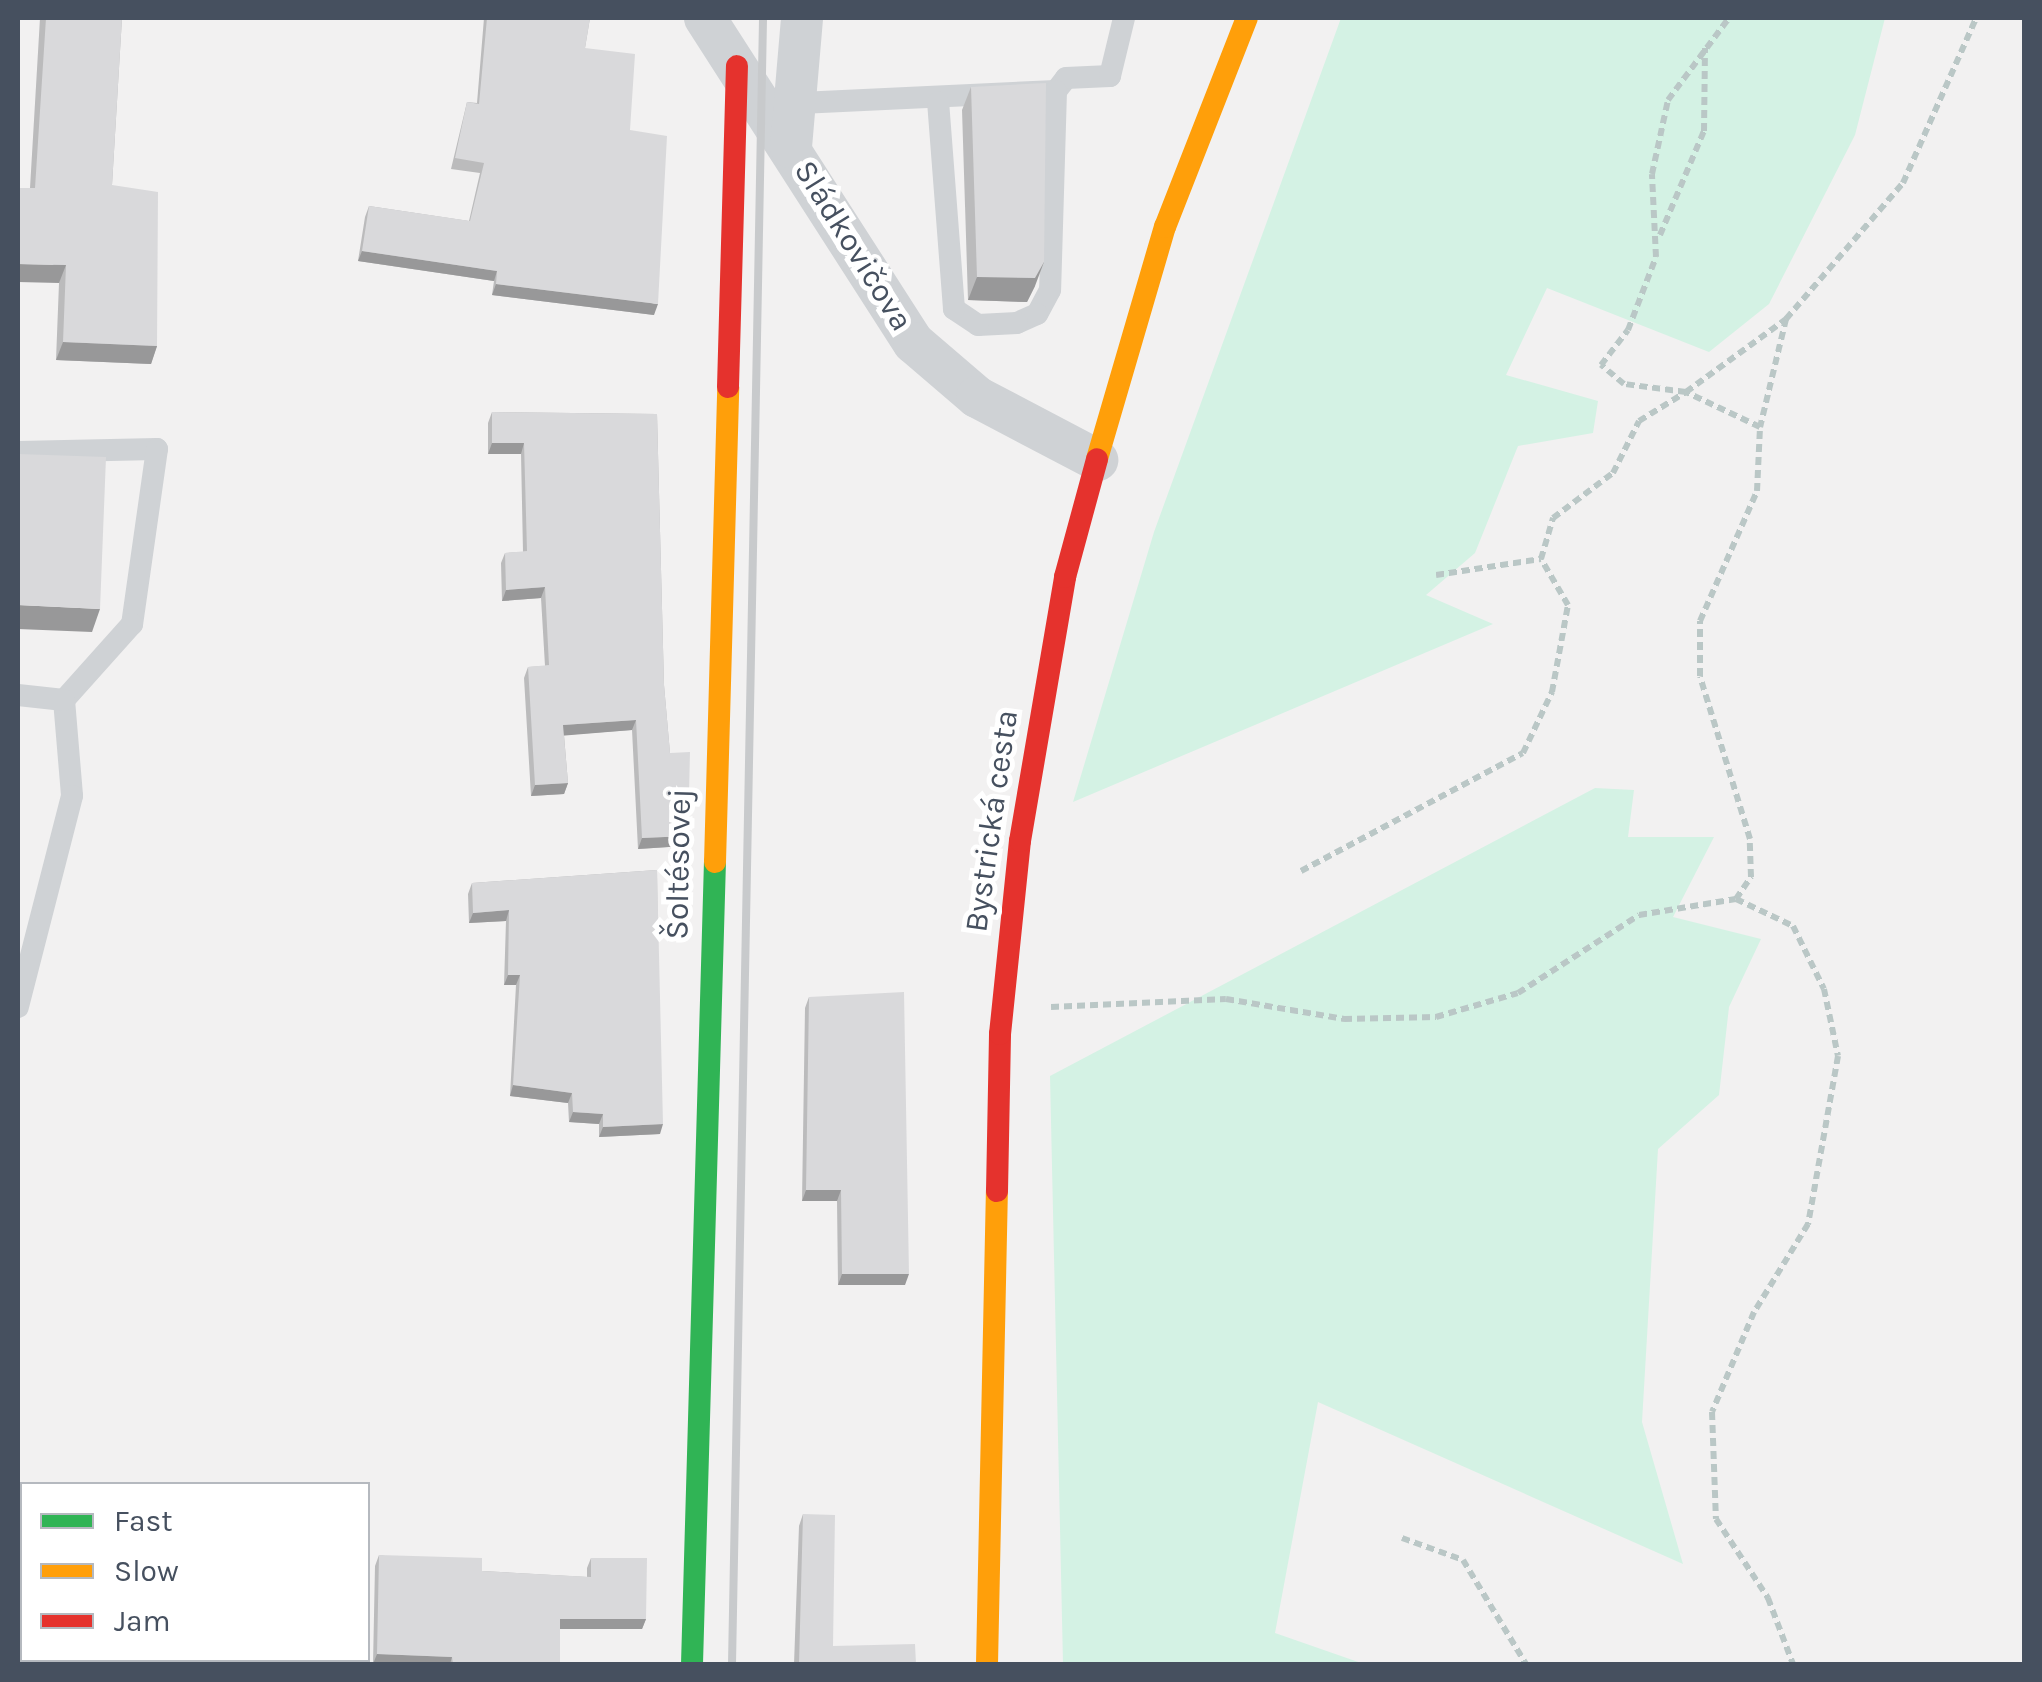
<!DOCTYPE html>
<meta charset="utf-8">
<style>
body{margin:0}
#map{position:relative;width:2042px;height:1682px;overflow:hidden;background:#f2f1f1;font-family:Karla,sans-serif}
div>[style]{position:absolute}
.green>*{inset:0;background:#d4f2e4}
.path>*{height:6px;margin-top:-3px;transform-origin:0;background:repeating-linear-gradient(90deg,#bac7c6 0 8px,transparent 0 13px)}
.lane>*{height:22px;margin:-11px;padding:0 11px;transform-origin:11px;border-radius:11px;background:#cfd2d5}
.street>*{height:42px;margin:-21px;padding:0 21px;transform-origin:21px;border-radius:21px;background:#cfd2d5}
.fast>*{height:22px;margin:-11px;padding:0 11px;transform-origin:11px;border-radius:11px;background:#30b455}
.slow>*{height:22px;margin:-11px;padding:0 11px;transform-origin:11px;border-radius:11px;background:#ff9f0a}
.jam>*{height:22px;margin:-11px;padding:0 11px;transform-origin:11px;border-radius:11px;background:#e5322d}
.rail>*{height:8px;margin:-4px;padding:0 4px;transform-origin:4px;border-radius:4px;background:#c8cacc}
.wall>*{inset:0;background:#bbbbbc}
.shaded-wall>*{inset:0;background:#989899}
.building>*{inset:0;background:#d9d9db}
span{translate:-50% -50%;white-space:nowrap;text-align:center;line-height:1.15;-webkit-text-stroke:10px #fff;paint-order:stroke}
.street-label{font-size:32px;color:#46505f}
.frame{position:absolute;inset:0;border:20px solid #46505f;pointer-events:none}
.legend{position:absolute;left:20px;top:1482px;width:350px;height:180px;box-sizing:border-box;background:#fff;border:2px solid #b5b9bf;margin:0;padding:12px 18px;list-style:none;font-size:30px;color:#46505f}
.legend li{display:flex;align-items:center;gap:20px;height:50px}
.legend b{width:50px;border:2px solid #b5b9bf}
</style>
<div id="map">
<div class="green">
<i style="clip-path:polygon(1341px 18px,1885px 18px,1855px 135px,1769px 304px,1709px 352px,1547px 288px,1506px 375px,1598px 401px,1593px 433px,1518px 446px,1475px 553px,1426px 595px,1493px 624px,1073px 802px,1154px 532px)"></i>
<i style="clip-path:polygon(1595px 788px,1634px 790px,1628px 837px,1714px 837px,1673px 917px,1761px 939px,1729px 1007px,1719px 1095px,1658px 1149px,1642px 1422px,1683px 1564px,1318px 1402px,1275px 1633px,1364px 1664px,1063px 1664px,1050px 1076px)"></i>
</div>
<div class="path">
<i style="left:1660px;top:235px;width:113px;rotate:-67.1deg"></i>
<i style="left:1704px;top:131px;width:83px;rotate:-89.3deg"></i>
<i style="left:1786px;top:319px;width:179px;rotate:-49.3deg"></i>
<i style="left:1903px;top:183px;width:180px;rotate:-66.1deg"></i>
<i style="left:1436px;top:575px;width:106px;rotate:-8.7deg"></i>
<i style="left:1301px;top:871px;width:251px;rotate:-28deg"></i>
<i style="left:1523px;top:753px;width:68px;rotate:-64.6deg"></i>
<i style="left:1552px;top:692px;width:88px;rotate:-79.6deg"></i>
<i style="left:1568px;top:605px;width:53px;rotate:-120.4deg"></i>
<i style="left:1541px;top:559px;width:43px;rotate:-73.7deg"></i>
<i style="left:1553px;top:518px;width:75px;rotate:-36.9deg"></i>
<i style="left:1613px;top:473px;width:58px;rotate:-63.4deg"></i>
<i style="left:1639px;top:421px;width:55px;rotate:-31.7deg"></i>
<i style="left:1686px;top:392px;width:124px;rotate:-36.1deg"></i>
<i style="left:1786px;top:319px;width:111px;rotate:103.5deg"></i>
<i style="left:1760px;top:427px;width:82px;rotate:-154.7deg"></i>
<i style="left:1686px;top:392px;width:63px;rotate:-172.6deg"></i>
<i style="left:1624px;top:384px;width:30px;rotate:-140deg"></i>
<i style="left:1601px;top:365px;width:44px;rotate:-52.4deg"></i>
<i style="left:1628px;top:330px;width:78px;rotate:-69deg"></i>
<i style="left:1656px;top:257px;width:83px;rotate:-92.8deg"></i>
<i style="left:1652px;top:174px;width:76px;rotate:-77.8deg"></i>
<i style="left:1668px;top:100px;width:102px;rotate:-53.4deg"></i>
<i style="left:1736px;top:899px;width:63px;rotate:25.3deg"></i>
<i style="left:1793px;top:926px;width:70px;rotate:63.8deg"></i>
<i style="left:1824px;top:989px;width:68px;rotate:78.2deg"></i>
<i style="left:1838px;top:1056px;width:171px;rotate:100.1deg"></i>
<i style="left:1808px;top:1224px;width:103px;rotate:121.5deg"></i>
<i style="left:1754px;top:1312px;width:108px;rotate:112.8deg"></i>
<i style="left:1712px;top:1412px;width:107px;rotate:87.9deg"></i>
<i style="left:1716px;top:1519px;width:95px;rotate:56.6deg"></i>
<i style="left:1768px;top:1598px;width:71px;rotate:69.3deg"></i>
<i style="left:1051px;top:1007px;width:175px;rotate:-2.6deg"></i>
<i style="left:1226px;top:999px;width:120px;rotate:9.6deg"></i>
<i style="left:1344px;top:1019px;width:92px;rotate:-1.2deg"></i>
<i style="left:1436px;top:1017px;width:85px;rotate:-16.3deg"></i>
<i style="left:1518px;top:993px;width:144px;rotate:-32.8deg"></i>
<i style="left:1639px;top:915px;width:98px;rotate:-9.4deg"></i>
<i style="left:1736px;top:899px;width:27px;rotate:-56deg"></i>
<i style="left:1751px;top:877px;width:38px;rotate:-92deg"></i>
<i style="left:1750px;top:839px;width:170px;rotate:-107.1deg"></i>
<i style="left:1700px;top:676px;width:55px;rotate:-90deg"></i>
<i style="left:1700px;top:621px;width:142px;rotate:-66.3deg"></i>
<i style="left:1757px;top:491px;width:64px;rotate:-87.3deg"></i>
<i style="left:1402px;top:1538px;width:65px;rotate:19.8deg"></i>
<i style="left:1463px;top:1560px;width:122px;rotate:58.8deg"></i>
</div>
<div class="lane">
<i style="left:1056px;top:91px;width:16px;rotate:-52deg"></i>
<i style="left:1066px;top:78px;width:44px;rotate:-2.6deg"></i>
<i style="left:1110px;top:76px;width:60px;rotate:-76.4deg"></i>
<i style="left:800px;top:103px;width:256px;rotate:-2.7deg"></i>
<i style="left:1056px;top:91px;width:199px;rotate:91.7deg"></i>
<i style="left:1050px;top:290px;width:27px;rotate:118deg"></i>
<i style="left:1037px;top:314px;width:22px;rotate:156deg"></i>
<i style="left:1017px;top:323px;width:39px;rotate:177deg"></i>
<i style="left:978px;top:325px;width:29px;rotate:-146deg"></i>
<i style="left:954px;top:309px;width:207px;rotate:-94.4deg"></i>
<i style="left:18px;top:452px;width:139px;rotate:-1.2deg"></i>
<i style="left:157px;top:449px;width:177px;rotate:98.1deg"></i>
<i style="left:132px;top:624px;width:102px;rotate:131.8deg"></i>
<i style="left:64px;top:700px;width:96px;rotate:85.2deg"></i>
<i style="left:72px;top:796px;width:218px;rotate:104.4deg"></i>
<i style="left:18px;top:695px;width:46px;rotate:6.2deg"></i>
<i style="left:325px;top:1660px;width:5px;rotate:53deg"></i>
</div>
<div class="street">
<i style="left:705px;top:18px;width:386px;rotate:57.3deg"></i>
<i style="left:914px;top:343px;width:83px;rotate:40.6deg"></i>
<i style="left:977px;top:397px;width:136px;rotate:27.7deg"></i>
<i style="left:791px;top:147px;width:129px;rotate:-85.1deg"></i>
</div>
<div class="fast">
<i style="left:692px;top:1664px;width:802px;rotate:-88.36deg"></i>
</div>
<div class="slow">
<i style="left:1097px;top:459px;width:242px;rotate:-73.7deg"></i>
<i style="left:1165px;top:227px;width:225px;rotate:-68.6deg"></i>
<i style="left:715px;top:862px;width:475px;rotate:-88.4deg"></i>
<i style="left:987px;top:1664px;width:473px;rotate:-88.8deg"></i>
</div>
<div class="jam">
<i style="left:728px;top:387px;width:321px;rotate:-88.4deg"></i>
<i style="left:997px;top:1191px;width:157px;rotate:-88.9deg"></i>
<i style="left:1000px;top:1034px;width:194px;rotate:-84.1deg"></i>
<i style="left:1020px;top:841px;width:268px;rotate:-80.3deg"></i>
<i style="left:1065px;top:577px;width:122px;rotate:-74.8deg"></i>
</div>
<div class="rail">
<i style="left:732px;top:1664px;width:1646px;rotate:-88.92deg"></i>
</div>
<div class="wall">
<i style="clip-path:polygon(40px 18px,122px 18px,112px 185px,157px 346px,151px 364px,56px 360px,59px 283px,30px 188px)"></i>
<i style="clip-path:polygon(484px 18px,590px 18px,585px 48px,630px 130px,654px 315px,492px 295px,494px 281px,358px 261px,365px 217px,369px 206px,469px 221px,480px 173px,451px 169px,467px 102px,477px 103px)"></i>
<i style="clip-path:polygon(971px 87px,1035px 286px,1027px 302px,968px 300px,962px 110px)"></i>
<i style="clip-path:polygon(492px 412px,657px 414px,664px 685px,670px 753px,684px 846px,638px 849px,632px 730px,564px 735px,568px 783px,564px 794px,531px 796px,524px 678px,528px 667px,545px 666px,541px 598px,502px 601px,501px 563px,505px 553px,523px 552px,521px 454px,488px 454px,488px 423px)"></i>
<i style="clip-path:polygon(657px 870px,660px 1134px,599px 1137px,599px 1124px,569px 1122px,568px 1103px,510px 1096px,516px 985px,504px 985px,506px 921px,469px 923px,468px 894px,472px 883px)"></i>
<i style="clip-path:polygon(809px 997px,905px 1285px,838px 1285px,837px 1201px,802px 1201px,805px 1008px)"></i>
<i style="clip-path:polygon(803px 1514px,833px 1646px,916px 1664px,794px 1664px,799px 1526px)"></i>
<i style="clip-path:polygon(379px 1555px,482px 1571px,587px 1577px,587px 1568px,591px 1558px,646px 1619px,642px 1629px,560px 1629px,560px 1664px,373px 1664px,375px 1566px)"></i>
</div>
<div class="shaded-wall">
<i style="clip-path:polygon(362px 251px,497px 271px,494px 281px,358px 261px)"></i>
<i style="clip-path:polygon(1044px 262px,1035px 286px,1027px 302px,968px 300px,977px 277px)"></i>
<i style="clip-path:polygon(18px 264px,66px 265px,59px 283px,18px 282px)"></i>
<i style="clip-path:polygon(496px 284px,658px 304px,654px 315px,492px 295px)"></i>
<i style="clip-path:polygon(63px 342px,157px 346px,151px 364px,56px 360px)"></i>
<i style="clip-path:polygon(492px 443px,524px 443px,521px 454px,488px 454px)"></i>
<i style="clip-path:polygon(545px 587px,541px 598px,502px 601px,506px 590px)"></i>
<i style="clip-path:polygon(18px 605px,100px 609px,92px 632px,18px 629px)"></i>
<i style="clip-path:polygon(636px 720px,632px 730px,559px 736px,563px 725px)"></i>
<i style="clip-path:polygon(568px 783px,564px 794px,531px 796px,535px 785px)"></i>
<i style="clip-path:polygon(688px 836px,684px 846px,638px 849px,642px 838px)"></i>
<i style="clip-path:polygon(509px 910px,506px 921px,469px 923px,473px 913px)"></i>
<i style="clip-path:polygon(508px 975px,520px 975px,516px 985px,504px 985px)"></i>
<i style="clip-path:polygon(513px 1085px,572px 1093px,568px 1103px,510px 1096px)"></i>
<i style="clip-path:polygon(573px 1112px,603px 1114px,599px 1124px,569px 1122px)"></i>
<i style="clip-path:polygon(663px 1124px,660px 1134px,599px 1137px,603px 1127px)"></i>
<i style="clip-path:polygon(806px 1190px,841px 1190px,837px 1201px,802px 1201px)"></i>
<i style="clip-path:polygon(842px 1274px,909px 1274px,905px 1285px,838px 1285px)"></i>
<i style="clip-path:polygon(560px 1619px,646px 1619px,642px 1629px,557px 1629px)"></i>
<i style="clip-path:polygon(377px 1654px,452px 1657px,450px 1664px,373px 1664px)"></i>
</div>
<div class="building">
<i style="clip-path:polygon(46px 18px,122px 18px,112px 185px,158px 192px,157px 346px,63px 342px,66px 265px,18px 264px,18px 188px,35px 188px)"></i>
<i style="clip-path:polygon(487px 18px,590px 18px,585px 48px,635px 54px,630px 130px,667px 136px,658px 304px,496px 284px,497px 271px,362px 251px,369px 206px,470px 221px,484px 163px,455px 158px,467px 102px,479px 104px)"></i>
<i style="clip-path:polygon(1046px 83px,1044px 262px,1035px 278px,977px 277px,971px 87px)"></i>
<i style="clip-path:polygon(492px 412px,657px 414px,664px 685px,670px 753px,690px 752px,688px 836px,642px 838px,636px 720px,563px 725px,568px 783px,535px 785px,528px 667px,549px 665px,545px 587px,506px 590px,505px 553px,527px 551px,524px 443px,492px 443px)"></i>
<i style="clip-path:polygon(18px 454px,106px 457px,100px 609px,18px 605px)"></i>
<i style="clip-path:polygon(657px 870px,663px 1124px,603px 1127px,603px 1114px,573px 1112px,572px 1093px,513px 1085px,520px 975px,508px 975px,509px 910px,473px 913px,472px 883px)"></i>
<i style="clip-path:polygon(904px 992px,909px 1274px,842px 1274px,841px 1190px,806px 1190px,809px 997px)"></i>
<i style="clip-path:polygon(803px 1514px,835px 1515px,833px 1646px,915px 1644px,916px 1664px,799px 1664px)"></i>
<i style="clip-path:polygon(379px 1555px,482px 1558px,482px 1571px,591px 1577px,591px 1558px,647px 1558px,646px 1619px,560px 1619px,560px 1664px,453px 1664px,452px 1657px,377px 1654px)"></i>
<i style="clip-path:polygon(104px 1660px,134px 1660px,133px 1664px,103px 1664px)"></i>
<i style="clip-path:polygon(198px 1660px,318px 1660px,319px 1664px,198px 1664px)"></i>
</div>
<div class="street-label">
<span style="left:853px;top:246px;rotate:58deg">Sládkovičova</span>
<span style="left:992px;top:821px;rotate:-82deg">Bystrická cesta</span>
<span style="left:679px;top:864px;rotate:-89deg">Šoltésovej</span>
</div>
<div class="frame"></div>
<ul class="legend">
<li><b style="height:12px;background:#30b455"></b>Fast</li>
<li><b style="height:12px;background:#ff9f0a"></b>Slow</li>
<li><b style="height:12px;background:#e5322d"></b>Jam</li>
</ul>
</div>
